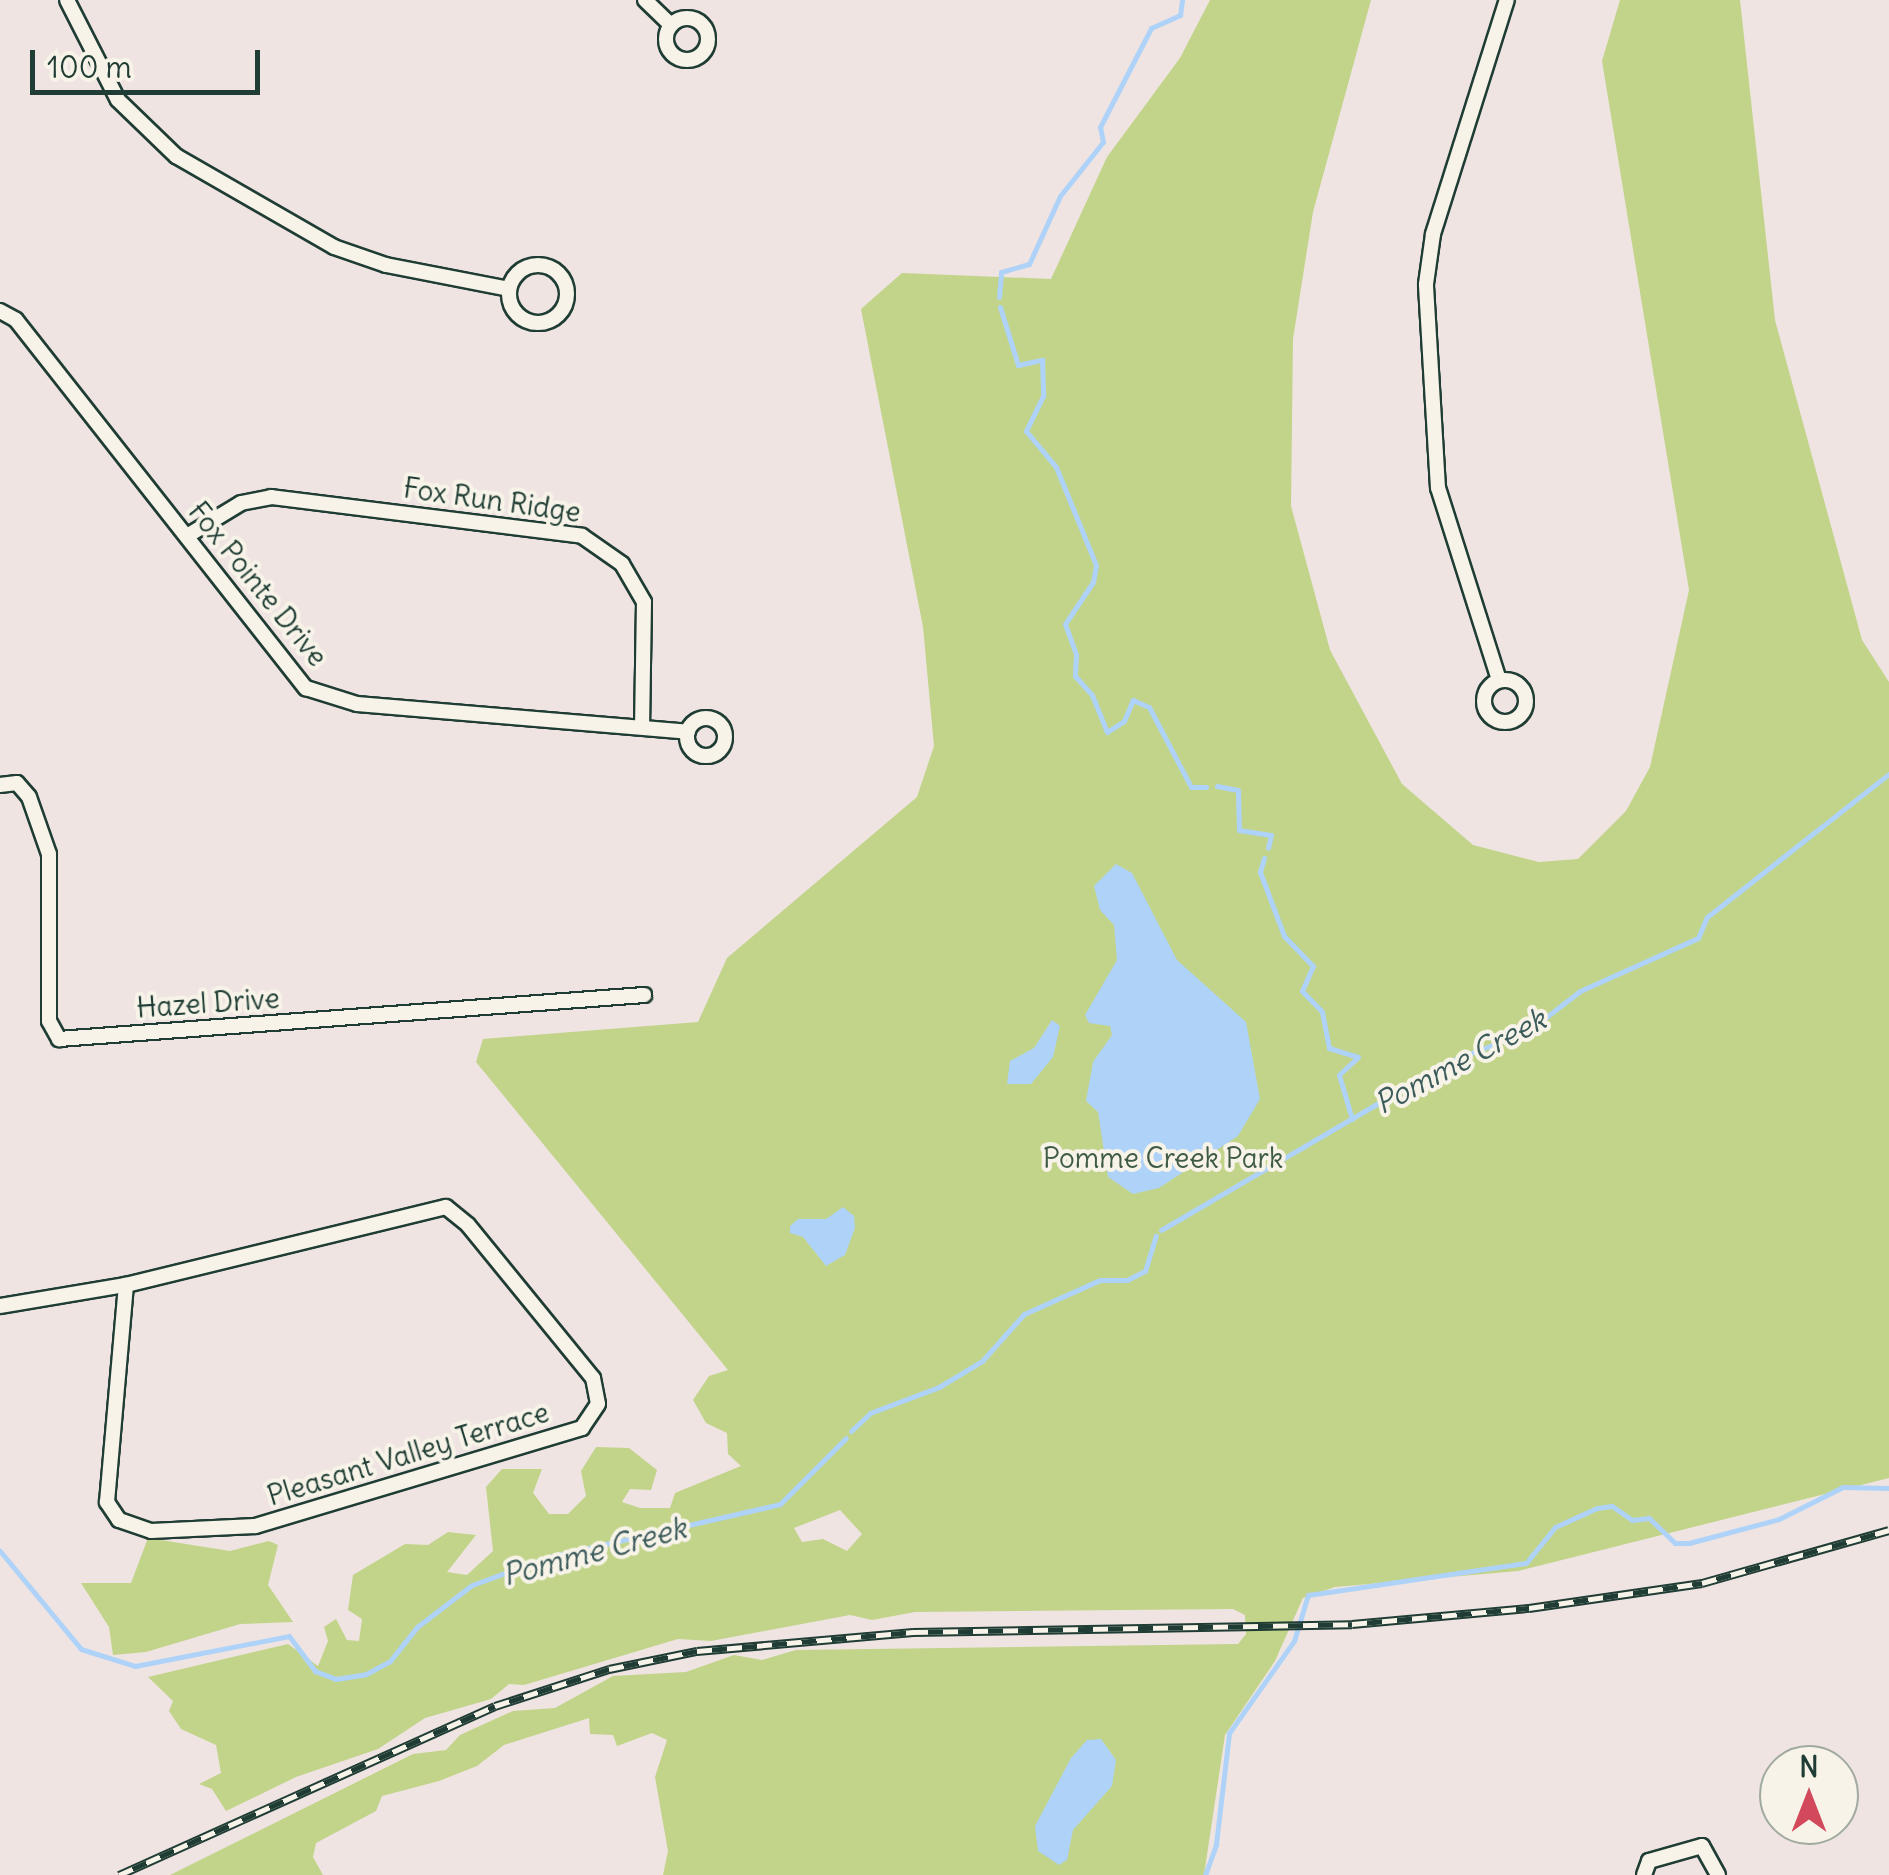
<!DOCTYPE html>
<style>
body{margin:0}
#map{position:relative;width:1889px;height:1875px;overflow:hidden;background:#efe4e2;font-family:Delius,sans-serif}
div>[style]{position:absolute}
.green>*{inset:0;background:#c1d489}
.water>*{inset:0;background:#afd3f8}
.stream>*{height:5px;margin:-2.5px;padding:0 2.5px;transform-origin:2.5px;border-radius:2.5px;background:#afd3f8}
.roads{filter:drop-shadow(2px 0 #1f3d34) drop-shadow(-2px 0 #1f3d34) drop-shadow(0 2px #1f3d34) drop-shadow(0 -2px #1f3d34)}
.minor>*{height:14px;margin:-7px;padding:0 7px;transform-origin:7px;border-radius:7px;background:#f7f3e8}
.minor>.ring{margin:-7px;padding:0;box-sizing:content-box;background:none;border:14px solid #f7f3e8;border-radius:50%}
.rail>*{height:9px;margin-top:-4.5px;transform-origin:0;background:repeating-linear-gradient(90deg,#f7f3e8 0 15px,#1f3d34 0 30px);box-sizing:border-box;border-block:2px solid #1f3d34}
span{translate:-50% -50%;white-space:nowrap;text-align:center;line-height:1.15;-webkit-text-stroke:8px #f7f3e8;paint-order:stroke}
.street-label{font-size:28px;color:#1f3d34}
.park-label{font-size:28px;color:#3f5b45}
.water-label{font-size:30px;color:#3c5b5b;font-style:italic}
.north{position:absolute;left:1759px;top:1745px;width:100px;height:100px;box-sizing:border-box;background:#f7f3e8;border:2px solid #a1aaa0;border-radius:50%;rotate:0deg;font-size:28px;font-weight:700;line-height:40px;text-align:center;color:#1f3d34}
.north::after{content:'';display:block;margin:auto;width:35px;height:45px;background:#d1495b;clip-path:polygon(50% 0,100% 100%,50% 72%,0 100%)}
.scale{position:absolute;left:30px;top:50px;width:230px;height:45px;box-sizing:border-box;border:5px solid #1f3d34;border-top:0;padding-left:12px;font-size:30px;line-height:35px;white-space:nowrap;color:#1f3d34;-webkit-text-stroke:8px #f7f3e8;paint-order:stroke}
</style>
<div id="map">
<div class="green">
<i style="clip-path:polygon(evenodd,1210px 0,1371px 0,1313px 212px,1293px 339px,1291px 506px,1330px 650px,1402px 784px,1473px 845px,1539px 862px,1578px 859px,1626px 811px,1650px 767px,1689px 590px,1602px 61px,1620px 0,1740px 0,1775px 320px,1862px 640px,1889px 682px,1889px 1478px,1518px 1571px,1335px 1587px,1303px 1598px,1275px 1661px,1225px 1735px,1204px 1875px,663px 1875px,668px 1851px,655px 1777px,667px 1740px,652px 1733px,617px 1746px,613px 1735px,590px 1734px,589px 1718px,504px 1745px,477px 1766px,439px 1781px,382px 1796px,376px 1811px,316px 1843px,313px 1857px,323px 1875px,170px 1875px,413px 1754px,446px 1750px,460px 1735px,513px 1711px,555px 1708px,613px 1676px,686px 1672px,734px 1655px,762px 1660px,796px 1650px,1238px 1644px,1246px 1634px,1245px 1615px,1233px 1609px,915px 1612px,872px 1620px,850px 1615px,711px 1641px,678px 1639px,524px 1685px,509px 1684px,491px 1699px,425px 1718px,378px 1749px,296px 1777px,226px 1811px,212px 1789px,199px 1784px,221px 1773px,216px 1745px,181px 1729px,169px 1711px,173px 1701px,148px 1677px,288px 1644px,318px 1666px,328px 1641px,324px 1627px,336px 1619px,347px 1640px,359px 1641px,362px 1619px,348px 1610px,353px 1575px,405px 1544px,428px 1545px,448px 1532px,476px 1535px,447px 1572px,467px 1575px,493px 1551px,486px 1487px,502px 1469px,542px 1469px,533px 1493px,549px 1514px,568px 1514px,586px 1496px,581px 1471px,596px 1447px,629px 1448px,657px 1470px,651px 1490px,630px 1489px,622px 1502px,640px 1508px,670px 1508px,675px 1493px,741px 1466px,728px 1454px,727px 1433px,706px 1423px,693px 1400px,709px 1376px,728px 1370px,476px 1062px,483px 1039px,698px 1022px,727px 958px,917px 797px,934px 746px,923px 627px,861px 309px,902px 273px,1051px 279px,1107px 157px,1180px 58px,1210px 0,840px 1510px,862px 1534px,847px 1551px,823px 1539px,802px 1542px,794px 1528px,840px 1510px)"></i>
<i style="clip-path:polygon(148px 1538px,230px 1551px,269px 1541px,278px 1545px,268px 1585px,293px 1622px,240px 1624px,146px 1652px,113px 1655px,109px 1627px,81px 1583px,131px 1583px)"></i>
</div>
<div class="water">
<i style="clip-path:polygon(1116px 864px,1132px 873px,1177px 960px,1246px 1022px,1260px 1099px,1238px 1136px,1159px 1188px,1133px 1194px,1108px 1177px,1098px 1112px,1086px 1101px,1093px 1062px,1112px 1035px,1110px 1026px,1089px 1023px,1085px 1015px,1117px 960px,1114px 925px,1100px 910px,1094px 886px)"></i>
<i style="clip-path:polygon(1052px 1020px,1060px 1026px,1053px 1057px,1031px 1084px,1007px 1084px,1010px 1061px,1034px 1048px)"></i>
<i style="clip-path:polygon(843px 1207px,854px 1216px,855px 1228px,845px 1255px,826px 1266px,803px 1237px,790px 1233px,790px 1226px,798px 1219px,826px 1219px)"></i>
<i style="clip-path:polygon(1101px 1739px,1116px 1760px,1112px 1786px,1073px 1830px,1067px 1860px,1059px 1865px,1038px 1851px,1035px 1826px,1071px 1758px,1087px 1740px)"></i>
</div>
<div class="stream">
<i style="left:999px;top:297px;width:25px;rotate:-85deg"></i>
<i style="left:1001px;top:272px;width:29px;rotate:-16deg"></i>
<i style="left:1029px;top:264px;width:75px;rotate:-65.5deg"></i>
<i style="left:1060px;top:196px;width:69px;rotate:-51.5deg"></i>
<i style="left:1103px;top:142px;width:15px;rotate:-101deg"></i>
<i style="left:1100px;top:127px;width:111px;rotate:-62.7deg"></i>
<i style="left:1151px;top:28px;width:32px;rotate:-24deg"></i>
<i style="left:1180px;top:15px;width:15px;rotate:-82deg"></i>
<i style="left:1000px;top:307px;width:61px;rotate:72.8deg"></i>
<i style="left:1018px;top:365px;width:25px;rotate:-12deg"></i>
<i style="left:1042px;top:360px;width:36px;rotate:88deg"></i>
<i style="left:1043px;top:396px;width:39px;rotate:116deg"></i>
<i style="left:1026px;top:431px;width:47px;rotate:50.2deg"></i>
<i style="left:1056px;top:467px;width:106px;rotate:67.8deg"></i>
<i style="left:1096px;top:565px;width:17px;rotate:100deg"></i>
<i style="left:1093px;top:582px;width:50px;rotate:123.7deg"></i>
<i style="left:1065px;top:624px;width:33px;rotate:70deg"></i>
<i style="left:1076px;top:655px;width:21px;rotate:93deg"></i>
<i style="left:1075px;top:676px;width:25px;rotate:48deg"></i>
<i style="left:1092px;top:695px;width:40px;rotate:68deg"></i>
<i style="left:1107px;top:732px;width:20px;rotate:-33deg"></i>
<i style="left:1124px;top:721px;width:23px;rotate:-67deg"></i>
<i style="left:1133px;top:700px;width:17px;rotate:24deg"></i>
<i style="left:1149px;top:707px;width:90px;rotate:62.3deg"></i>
<i style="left:1191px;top:787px;width:15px"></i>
<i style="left:1217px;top:786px;width:21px;rotate:11deg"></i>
<i style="left:1238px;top:790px;width:40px;rotate:88.6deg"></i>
<i style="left:1239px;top:830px;width:32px;rotate:9deg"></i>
<i style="left:1271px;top:835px;width:13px;rotate:103deg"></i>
<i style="left:1264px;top:858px;width:15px;rotate:106deg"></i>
<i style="left:1260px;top:872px;width:68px;rotate:69.4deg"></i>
<i style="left:1284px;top:936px;width:42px;rotate:46deg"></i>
<i style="left:1313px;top:966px;width:27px;rotate:114deg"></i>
<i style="left:1302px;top:991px;width:29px;rotate:46deg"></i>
<i style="left:1322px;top:1012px;width:37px;rotate:79deg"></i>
<i style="left:1329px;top:1048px;width:30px;rotate:17deg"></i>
<i style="left:1358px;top:1057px;width:26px;rotate:137deg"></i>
<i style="left:1339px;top:1075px;width:46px;rotate:73.5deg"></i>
<i style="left:1161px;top:1230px;width:335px;rotate:-30.3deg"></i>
<i style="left:1450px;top:1061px;width:82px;rotate:-20.6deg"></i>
<i style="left:1527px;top:1032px;width:67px;rotate:-37.7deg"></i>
<i style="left:1580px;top:991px;width:129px;rotate:-24.2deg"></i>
<i style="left:1698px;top:938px;width:23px;rotate:-67deg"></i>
<i style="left:1707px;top:917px;width:231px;rotate:-38.2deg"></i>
<i style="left:851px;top:1431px;width:26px;rotate:-43deg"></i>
<i style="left:870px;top:1413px;width:74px;rotate:-20.6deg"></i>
<i style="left:939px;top:1387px;width:50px;rotate:-31.2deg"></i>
<i style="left:982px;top:1361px;width:63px;rotate:-48.2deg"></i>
<i style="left:1024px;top:1314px;width:83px;rotate:-24.1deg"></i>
<i style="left:1100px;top:1280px;width:27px"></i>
<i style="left:1127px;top:1280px;width:20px;rotate:-27deg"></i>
<i style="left:1145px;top:1271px;width:37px;rotate:-73deg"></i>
<i style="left:0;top:1551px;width:127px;rotate:50.4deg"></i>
<i style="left:81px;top:1649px;width:57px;rotate:17.5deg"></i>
<i style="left:135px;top:1666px;width:157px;rotate:-11deg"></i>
<i style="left:289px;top:1636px;width:44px;rotate:53.4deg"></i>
<i style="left:315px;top:1671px;width:22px;rotate:21deg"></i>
<i style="left:336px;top:1679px;width:30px;rotate:-9deg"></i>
<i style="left:366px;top:1674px;width:27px;rotate:-28deg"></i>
<i style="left:390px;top:1661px;width:43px;rotate:-51.5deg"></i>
<i style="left:417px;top:1627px;width:69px;rotate:-37.4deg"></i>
<i style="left:472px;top:1585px;width:82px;rotate:-20deg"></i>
<i style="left:549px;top:1557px;width:237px;rotate:-12.9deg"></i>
<i style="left:780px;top:1504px;width:93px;rotate:-45deg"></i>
<i style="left:1205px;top:1875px;width:33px;rotate:-70deg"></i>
<i style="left:1216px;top:1844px;width:112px;rotate:-83.3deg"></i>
<i style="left:1229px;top:1733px;width:113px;rotate:-54.8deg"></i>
<i style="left:1294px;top:1641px;width:48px;rotate:-73.1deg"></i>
<i style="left:1308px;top:1595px;width:220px;rotate:-8.4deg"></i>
<i style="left:1526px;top:1563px;width:46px;rotate:-51.1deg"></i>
<i style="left:1555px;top:1527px;width:46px;rotate:-24.3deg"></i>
<i style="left:1597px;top:1508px;width:15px;rotate:-8deg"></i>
<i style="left:1612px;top:1506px;width:24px;rotate:35deg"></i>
<i style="left:1632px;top:1520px;width:17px;rotate:-7deg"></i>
<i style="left:1649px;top:1518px;width:36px;rotate:44deg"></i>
<i style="left:1675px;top:1543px;width:14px"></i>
<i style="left:1689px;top:1543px;width:93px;rotate:-14.9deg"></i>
<i style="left:1779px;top:1519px;width:72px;rotate:-26.6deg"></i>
<i style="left:1843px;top:1487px;width:46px;rotate:1.2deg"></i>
</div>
<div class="roads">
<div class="minor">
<i style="left:67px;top:0;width:112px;rotate:63deg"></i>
<i style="left:118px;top:100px;width:81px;rotate:44deg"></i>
<i style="left:176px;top:156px;width:182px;rotate:29.9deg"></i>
<i style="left:334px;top:247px;width:55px;rotate:19.1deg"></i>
<i style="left:386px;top:265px;width:125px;rotate:11deg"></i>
<i style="left:645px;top:0;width:36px;rotate:44deg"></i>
<i class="ring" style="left:666px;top:18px;width:28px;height:28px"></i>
<i class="ring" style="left:509px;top:265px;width:44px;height:44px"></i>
<i style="left:0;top:311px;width:18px;rotate:29deg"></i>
<i style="left:16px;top:320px;width:469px;rotate:51.8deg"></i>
<i style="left:306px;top:688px;width:53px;rotate:17.4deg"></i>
<i style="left:357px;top:704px;width:332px;rotate:4.8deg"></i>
<i style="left:187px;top:536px;width:63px;rotate:-31.4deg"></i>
<i style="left:241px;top:503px;width:31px;rotate:-11deg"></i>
<i style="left:271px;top:497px;width:313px;rotate:7.1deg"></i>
<i style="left:582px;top:536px;width:49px;rotate:35deg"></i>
<i style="left:622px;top:564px;width:44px;rotate:59.9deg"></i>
<i style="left:644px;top:602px;width:125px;rotate:90.9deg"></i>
<i class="ring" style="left:1484px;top:680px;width:28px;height:28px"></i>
<i style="left:1499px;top:680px;width:201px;rotate:-107.6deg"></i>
<i style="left:1438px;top:488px;width:204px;rotate:-93.4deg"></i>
<i style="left:1426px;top:284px;width:50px;rotate:-82deg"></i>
<i style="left:1433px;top:234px;width:245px;rotate:-72.5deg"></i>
<i class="ring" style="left:687px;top:718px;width:24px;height:24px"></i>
<i style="left:0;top:785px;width:17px;rotate:-7deg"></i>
<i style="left:17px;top:783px;width:18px;rotate:49deg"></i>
<i style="left:29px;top:797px;width:60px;rotate:70.7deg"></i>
<i style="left:49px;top:854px;width:167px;rotate:90deg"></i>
<i style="left:49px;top:1021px;width:21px;rotate:61deg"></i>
<i style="left:59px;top:1039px;width:587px;rotate:-4.3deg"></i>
<i style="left:446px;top:1207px;width:28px;rotate:39deg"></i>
<i style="left:468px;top:1225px;width:198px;rotate:50.8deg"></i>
<i style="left:593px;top:1378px;width:26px;rotate:79deg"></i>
<i style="left:598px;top:1404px;width:29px;rotate:124deg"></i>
<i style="left:582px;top:1428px;width:341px;rotate:163.3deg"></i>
<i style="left:255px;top:1526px;width:104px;rotate:177.2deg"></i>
<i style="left:151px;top:1531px;width:34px;rotate:-161deg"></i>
<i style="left:119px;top:1520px;width:22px;rotate:-124deg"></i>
<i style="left:107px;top:1502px;width:218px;rotate:-85deg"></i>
<i style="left:126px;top:1285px;width:329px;rotate:-13.7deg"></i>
<i style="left:0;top:1306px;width:128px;rotate:-9.5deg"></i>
<i style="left:1644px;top:1875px;width:15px;rotate:-70deg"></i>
<i style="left:1649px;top:1861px;width:55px;rotate:-15.8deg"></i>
<i style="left:1702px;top:1846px;width:33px;rotate:61deg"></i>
</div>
</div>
<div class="rail">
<i style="left:119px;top:1875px;width:412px;rotate:-24.2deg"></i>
<i style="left:495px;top:1706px;width:120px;rotate:-18deg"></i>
<i style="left:609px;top:1669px;width:90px;rotate:-11.6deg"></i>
<i style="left:697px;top:1651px;width:217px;rotate:-5deg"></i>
<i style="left:913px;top:1632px;width:439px;rotate:-1deg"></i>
<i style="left:1352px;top:1624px;width:178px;rotate:-5.2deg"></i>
<i style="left:1529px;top:1608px;width:175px;rotate:-8.2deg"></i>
<i style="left:1702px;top:1583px;width:194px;rotate:-15.8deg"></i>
</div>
<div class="street-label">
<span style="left:492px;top:500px;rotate:8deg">Fox Run Ridge</span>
<span style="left:258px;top:584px;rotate:51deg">Fox Pointe Drive</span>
<span style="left:208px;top:1003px;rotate:-4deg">Hazel Drive</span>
<span style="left:408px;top:1454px;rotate:-17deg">Pleasant Valley Terrace</span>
</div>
<div class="park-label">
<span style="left:1163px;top:1158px">Pomme Creek Park</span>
</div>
<div class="water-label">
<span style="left:1460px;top:1061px;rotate:-28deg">Pomme Creek</span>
<span style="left:594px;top:1551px;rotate:-15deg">Pomme Creek</span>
</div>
<div class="north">N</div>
<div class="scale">100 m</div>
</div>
